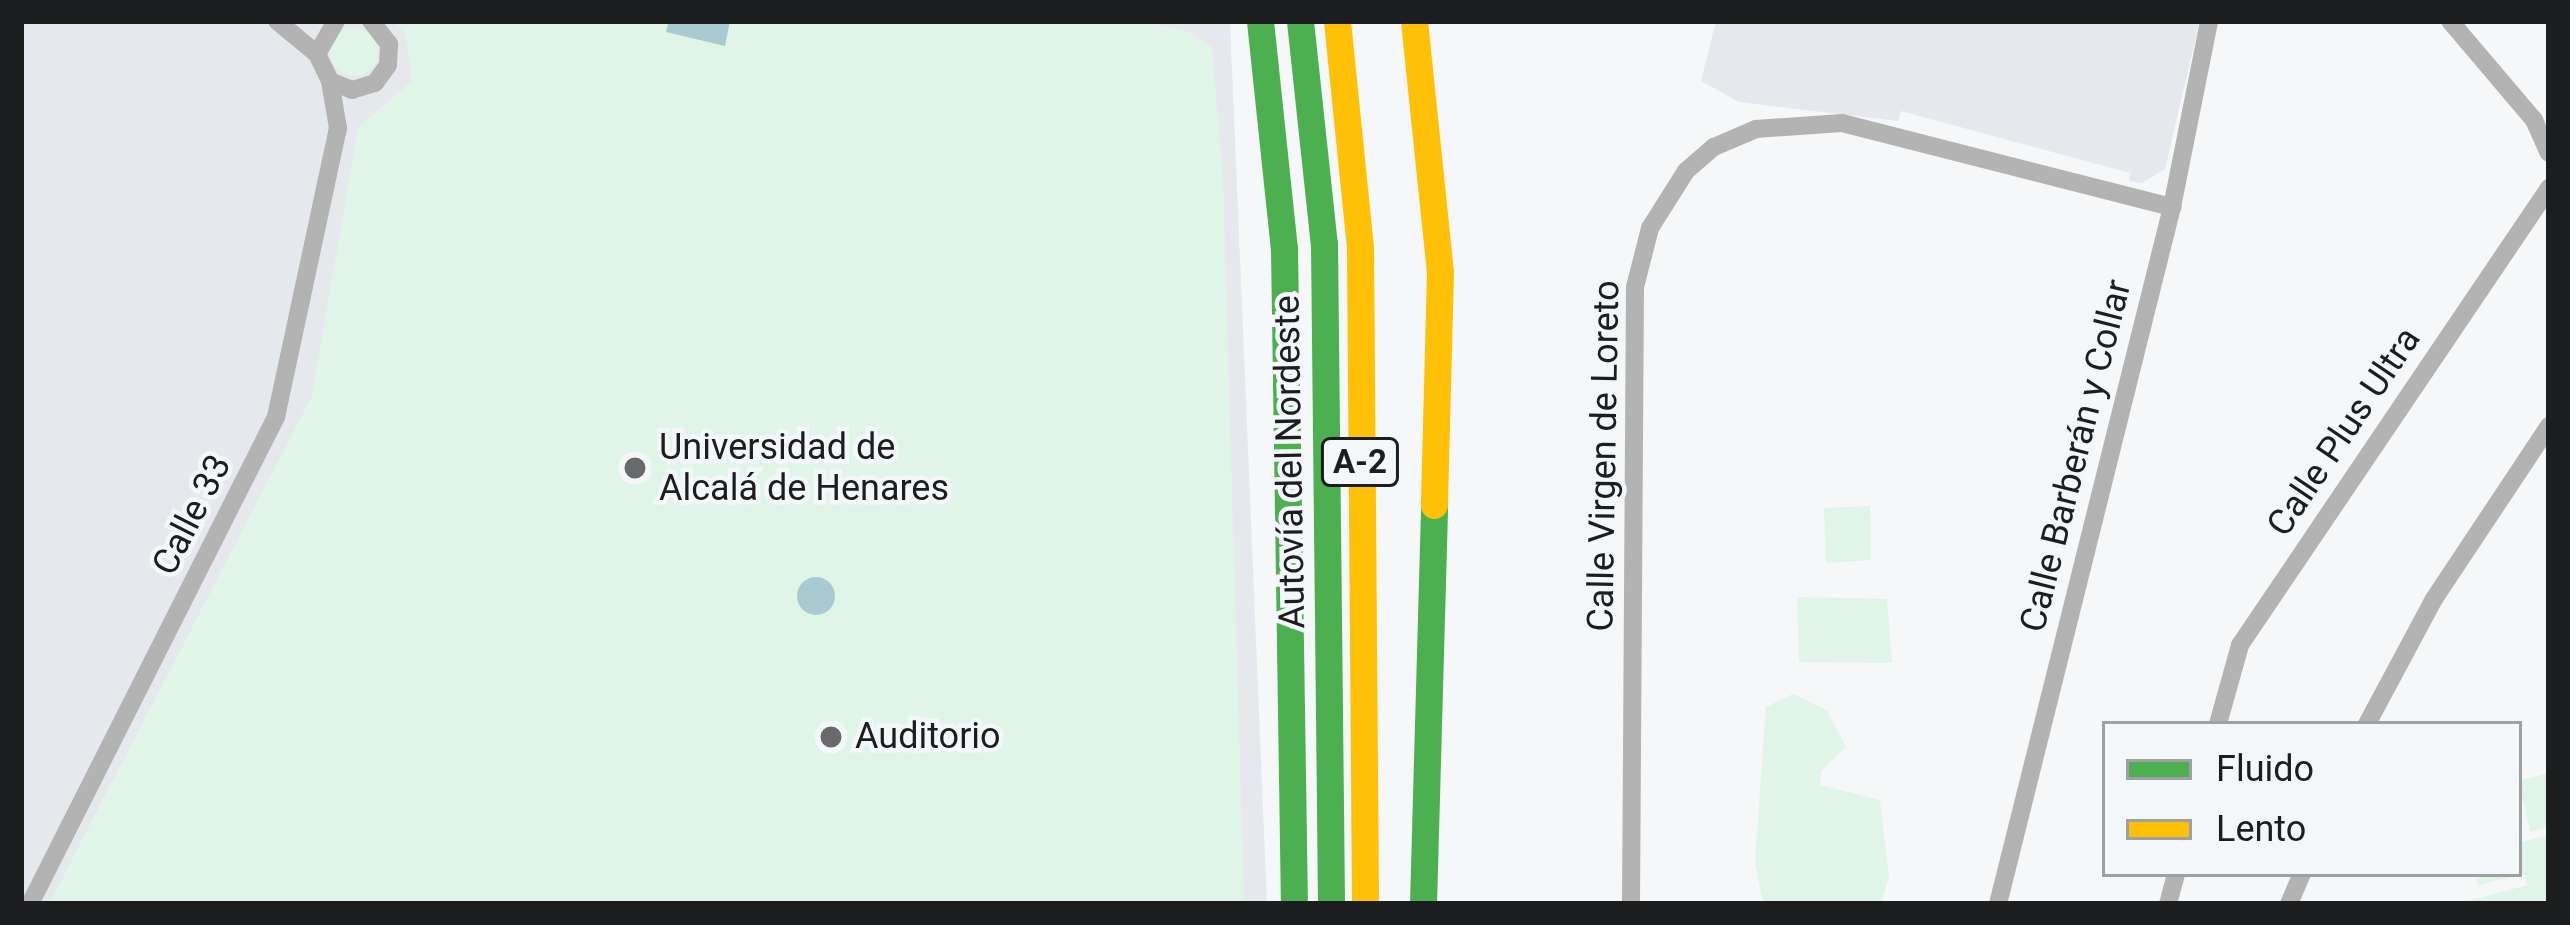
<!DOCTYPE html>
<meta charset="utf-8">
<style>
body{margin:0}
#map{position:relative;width:2570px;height:925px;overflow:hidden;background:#f5f7f8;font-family:Roboto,sans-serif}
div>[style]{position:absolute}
.built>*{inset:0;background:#e5e9ee}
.green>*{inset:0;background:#e0f5e8}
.round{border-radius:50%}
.water>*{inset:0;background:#a9cad1}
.street>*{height:18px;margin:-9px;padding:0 9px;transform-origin:9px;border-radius:9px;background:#b3b3b3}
.fast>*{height:27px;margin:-13.5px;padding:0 13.5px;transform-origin:13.5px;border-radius:13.5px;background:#4caf50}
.slow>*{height:27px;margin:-13.5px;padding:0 13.5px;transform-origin:13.5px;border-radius:13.5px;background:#ffc107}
.dots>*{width:33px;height:33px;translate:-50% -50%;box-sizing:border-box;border:6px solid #f4f7f9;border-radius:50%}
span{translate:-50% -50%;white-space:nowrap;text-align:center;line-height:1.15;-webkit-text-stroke:9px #f4f7f9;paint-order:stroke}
.shield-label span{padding:3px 9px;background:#f4f7f9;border:3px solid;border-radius:9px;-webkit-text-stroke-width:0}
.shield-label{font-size:33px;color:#1c1d1e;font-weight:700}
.street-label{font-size:36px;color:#1c1d1e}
.poi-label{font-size:36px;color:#1c1d1e}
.left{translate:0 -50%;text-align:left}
.frame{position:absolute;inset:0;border:24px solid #1c1d1e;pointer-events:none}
.legend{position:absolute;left:2102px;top:721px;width:420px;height:156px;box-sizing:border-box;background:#f4f7f9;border:3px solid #9ea0a1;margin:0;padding:15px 21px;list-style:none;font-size:36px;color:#1c1d1e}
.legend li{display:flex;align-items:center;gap:24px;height:60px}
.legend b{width:60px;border:3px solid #9ea0a1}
</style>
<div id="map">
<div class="built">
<i style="clip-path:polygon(21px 21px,1230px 21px,1267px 904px,21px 904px)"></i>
<i style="clip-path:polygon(1716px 21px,2200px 21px,2165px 169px,2142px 183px,2129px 181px,2130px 173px,1901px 111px,1898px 121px,1739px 102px,1701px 81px)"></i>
</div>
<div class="green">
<i style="clip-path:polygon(395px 21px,1138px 21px,1186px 31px,1212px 47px,1223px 183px,1244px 904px,49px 904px,312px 396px,358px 128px,412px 81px,406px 36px)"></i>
<i class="round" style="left:330px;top:28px;width:48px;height:48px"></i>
<i style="clip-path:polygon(1870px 506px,1871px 560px,1826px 563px,1824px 508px)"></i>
<i style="clip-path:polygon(1797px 597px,1887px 599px,1892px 663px,1799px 662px)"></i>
<i style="clip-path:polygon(1793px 694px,1827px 710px,1846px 747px,1821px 771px,1820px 785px,1880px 800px,1889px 877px,1881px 904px,1763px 904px,1755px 862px,1766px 707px)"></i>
<i style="clip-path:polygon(2549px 773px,2549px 827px,2530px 832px,2519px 781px)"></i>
<i style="clip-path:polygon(2549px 835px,2549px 904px,2456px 904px,2528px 885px,2524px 874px,2478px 885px,2475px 874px,2519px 874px,2519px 843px)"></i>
</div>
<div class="water">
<i style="clip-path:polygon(669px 21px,730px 21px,725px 46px,666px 32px)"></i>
<i class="round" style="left:797px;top:577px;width:38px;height:38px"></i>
</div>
<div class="street">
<i style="left:277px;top:21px;width:52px;rotate:39.5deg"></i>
<i style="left:336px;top:21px;width:38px;rotate:120deg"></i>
<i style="left:317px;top:54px;width:30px;rotate:64deg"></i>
<i style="left:330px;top:81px;width:24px;rotate:22deg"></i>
<i style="left:352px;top:90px;width:24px;rotate:-17deg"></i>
<i style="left:375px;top:83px;width:22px;rotate:-54deg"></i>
<i style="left:388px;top:65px;width:21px;rotate:-87deg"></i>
<i style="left:389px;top:44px;width:29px;rotate:-128deg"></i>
<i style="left:2450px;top:21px;width:130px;rotate:49.7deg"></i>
<i style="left:2534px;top:120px;width:36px;rotate:66deg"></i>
<i style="left:2218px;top:724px;width:82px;rotate:-74.4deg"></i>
<i style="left:2240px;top:645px;width:552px;rotate:-55.94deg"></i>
<i style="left:2367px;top:724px;width:142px;rotate:-61.8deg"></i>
<i style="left:2434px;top:599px;width:208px;rotate:-56.4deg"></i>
<i style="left:30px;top:904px;width:546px;rotate:-63.2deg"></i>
<i style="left:276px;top:417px;width:296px;rotate:-77.9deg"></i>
<i style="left:338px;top:128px;width:48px;rotate:-99.7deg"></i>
<i style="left:1631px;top:904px;width:617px;rotate:-89.63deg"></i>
<i style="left:1635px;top:287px;width:61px;rotate:-75.7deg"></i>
<i style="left:1650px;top:228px;width:67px;rotate:-57.7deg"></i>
<i style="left:1686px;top:171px;width:37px;rotate:-41deg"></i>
<i style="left:1714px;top:147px;width:46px;rotate:-23.2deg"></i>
<i style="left:1756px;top:129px;width:86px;rotate:-4deg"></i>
<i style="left:1842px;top:123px;width:341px;rotate:14.3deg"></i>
<i style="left:1998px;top:904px;width:718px;rotate:-75.98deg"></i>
<i style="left:2172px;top:207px;width:190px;rotate:-78.7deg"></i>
<i style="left:2168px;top:904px;width:31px;rotate:-75deg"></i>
<i style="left:2289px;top:904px;width:33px;rotate:-67deg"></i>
</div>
<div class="fast">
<i style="left:1260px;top:21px;width:229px;rotate:84deg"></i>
<i style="left:1284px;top:249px;width:655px;rotate:89.13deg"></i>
<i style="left:1300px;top:21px;width:224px;rotate:83.9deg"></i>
<i style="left:1324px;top:244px;width:660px;rotate:89.39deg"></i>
<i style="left:1423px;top:904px;width:399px;rotate:-88.4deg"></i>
</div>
<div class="slow">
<i style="left:1337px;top:21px;width:228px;rotate:84.2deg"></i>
<i style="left:1360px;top:248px;width:656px;rotate:89.56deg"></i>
<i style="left:1414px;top:21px;width:252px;rotate:84.1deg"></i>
<i style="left:1440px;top:272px;width:233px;rotate:91.5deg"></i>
</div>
<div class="dots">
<i style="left:635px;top:468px;background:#68696a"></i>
<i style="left:831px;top:737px;background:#68696a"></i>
</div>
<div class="shield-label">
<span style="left:1360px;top:462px">A-2</span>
</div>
<div class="street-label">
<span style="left:2344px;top:432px;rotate:-56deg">Calle Plus Ultra</span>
<span style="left:1604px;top:456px;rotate:-89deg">Calle Virgen de Loreto</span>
<span style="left:2076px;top:456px;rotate:-76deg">Calle Barberán y Collar</span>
<span style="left:1290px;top:462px;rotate:-91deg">Autovía del Nordeste</span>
<span style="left:192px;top:515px;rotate:-63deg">Calle 33</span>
</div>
<div class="poi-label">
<span class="left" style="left:659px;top:468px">Universidad de<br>Alcalá de Henares</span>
<span class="left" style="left:855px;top:737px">Auditorio</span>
</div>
<div class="frame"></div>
<ul class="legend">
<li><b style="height:15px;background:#4caf50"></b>Fluido</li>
<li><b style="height:15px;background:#ffc107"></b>Lento</li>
</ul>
</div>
